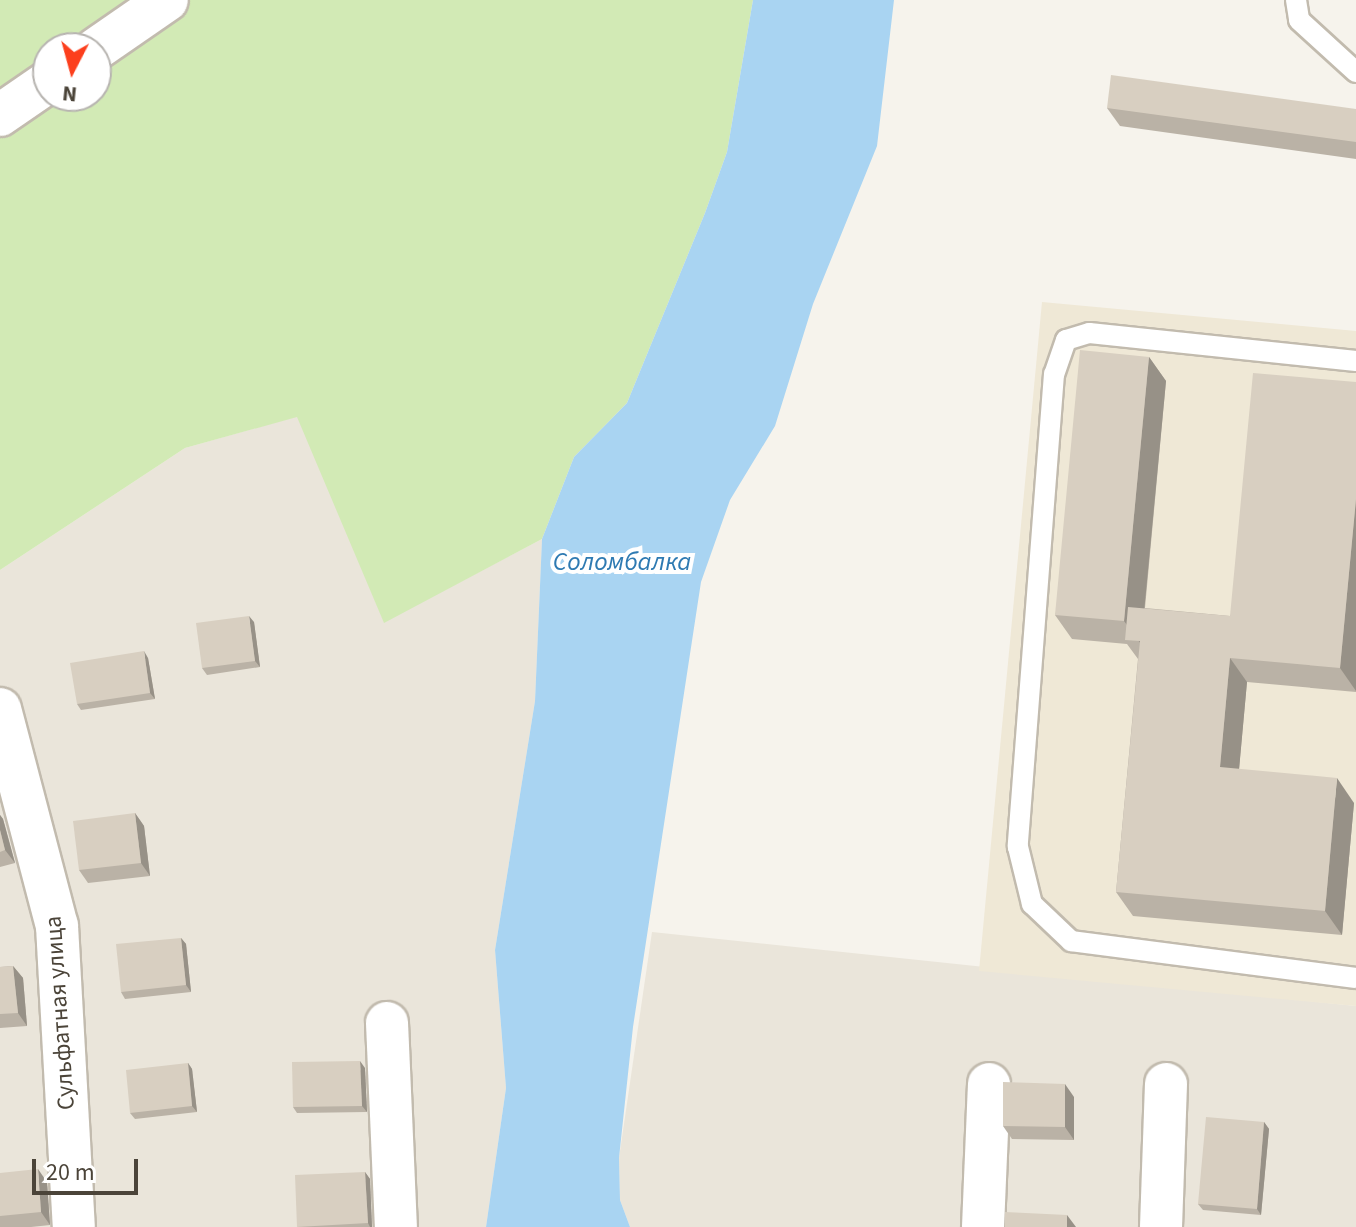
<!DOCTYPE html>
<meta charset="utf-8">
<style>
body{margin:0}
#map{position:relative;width:1356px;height:1227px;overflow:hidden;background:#f6f3ec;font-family:"Source Sans 3",sans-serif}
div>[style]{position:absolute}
.residential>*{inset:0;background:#eae5da}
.education>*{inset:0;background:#efe8d6}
.green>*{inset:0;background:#d2eab5}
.water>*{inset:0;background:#a9d4f2}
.roads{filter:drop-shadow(2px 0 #c2bbae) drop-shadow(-2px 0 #c2bbae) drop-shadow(0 2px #c2bbae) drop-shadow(0 -2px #c2bbae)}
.service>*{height:20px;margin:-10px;padding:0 10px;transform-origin:10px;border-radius:10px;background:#fff}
.minor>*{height:42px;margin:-21px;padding:0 21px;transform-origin:21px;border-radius:21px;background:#fff}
.wall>*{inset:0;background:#bab2a6}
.shaded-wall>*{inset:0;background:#979187}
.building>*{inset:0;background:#d8cfc1}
span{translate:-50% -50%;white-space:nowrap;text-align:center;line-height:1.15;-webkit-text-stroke:8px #fff;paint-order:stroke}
.street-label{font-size:24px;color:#4b4439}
.water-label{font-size:26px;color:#2e7ab2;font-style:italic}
.north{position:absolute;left:32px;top:32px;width:80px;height:80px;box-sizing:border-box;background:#fff;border:2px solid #b7b4b0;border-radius:50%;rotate:186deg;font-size:22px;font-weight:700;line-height:32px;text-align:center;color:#4b4439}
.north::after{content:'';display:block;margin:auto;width:28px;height:36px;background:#fc3f1d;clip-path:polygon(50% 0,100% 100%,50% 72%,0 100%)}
.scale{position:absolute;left:32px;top:1159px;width:106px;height:36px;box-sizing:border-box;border:4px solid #4b4439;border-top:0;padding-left:10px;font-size:24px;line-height:28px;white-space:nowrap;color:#4b4439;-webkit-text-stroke:6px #fff;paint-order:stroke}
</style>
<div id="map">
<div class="residential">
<i style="clip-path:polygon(298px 416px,384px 622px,542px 539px,535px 701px,495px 950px,506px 1088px,486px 1227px,0 1227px,0 570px,185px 448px)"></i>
<i style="clip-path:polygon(652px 932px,1356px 1006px,1356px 1227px,630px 1227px,620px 1200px,619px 1158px)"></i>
</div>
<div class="education">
<i style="clip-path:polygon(1042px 302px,1356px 331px,1356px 1006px,979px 971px)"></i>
</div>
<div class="green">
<i style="clip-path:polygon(evenodd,0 0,753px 0,727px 152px,705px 213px,627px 403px,574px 457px,542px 539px,384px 623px,297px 417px,185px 448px,0 570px,0 0,48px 48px,96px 48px,96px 96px,48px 96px,48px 48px)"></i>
</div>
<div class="water">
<i style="clip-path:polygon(753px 0,894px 0,877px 146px,813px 304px,775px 426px,730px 500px,701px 582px,633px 1027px,619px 1158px,620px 1200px,630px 1227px,486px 1227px,506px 1088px,495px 950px,535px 701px,542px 539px,574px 457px,627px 403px,705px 213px,727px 152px)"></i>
</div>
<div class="roads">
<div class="service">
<i style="left:1296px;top:0;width:20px;rotate:81deg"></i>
<i style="left:1299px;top:20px;width:77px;rotate:42.4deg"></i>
<i style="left:1356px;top:361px;width:268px;rotate:-174deg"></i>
<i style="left:1089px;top:333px;width:24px;rotate:163deg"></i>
<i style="left:1066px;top:340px;width:36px;rotate:109deg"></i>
<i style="left:1054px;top:374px;width:474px;rotate:94.4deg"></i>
<i style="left:1018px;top:847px;width:59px;rotate:76.2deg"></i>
<i style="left:1032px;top:904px;width:54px;rotate:43.5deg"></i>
<i style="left:1071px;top:941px;width:287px;rotate:7.4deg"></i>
</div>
<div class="minor">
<i style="left:96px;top:49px;width:86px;rotate:-34.6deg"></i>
<i style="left:0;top:115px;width:58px;rotate:-34.5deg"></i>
<i style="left:0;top:709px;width:224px;rotate:75.3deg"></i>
<i style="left:57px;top:926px;width:301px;rotate:86.8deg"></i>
<i style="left:387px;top:1023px;width:204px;rotate:87.5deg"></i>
<i style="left:983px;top:1227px;width:143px;rotate:-87.6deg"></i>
<i style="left:1161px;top:1227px;width:143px;rotate:-88deg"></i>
</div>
</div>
<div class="wall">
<i style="clip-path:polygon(1107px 108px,1356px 109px,1356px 159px,1120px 126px)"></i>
<i style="clip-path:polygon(1149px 357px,1166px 381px,1145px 608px,1230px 616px,1356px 382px,1356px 692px,1247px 682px,1239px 769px,1354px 803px,1342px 935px,1133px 916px,1116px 892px,1138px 659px,1127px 644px,1072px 639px,1055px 615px)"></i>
<i style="clip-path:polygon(254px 622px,260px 667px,207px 675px,202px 668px)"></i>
<i style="clip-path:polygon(148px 658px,155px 699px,81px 710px,77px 704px)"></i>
<i style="clip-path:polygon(135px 813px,144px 826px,150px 876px,88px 883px,79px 870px)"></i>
<i style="clip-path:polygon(0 815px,3px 819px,15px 863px,0 867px)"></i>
<i style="clip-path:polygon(181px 938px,186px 944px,191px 992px,125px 999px,121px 992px)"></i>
<i style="clip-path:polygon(13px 966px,23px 978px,27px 1026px,0 1028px,0 967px)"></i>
<i style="clip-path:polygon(188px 1063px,192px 1069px,197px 1112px,135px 1119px,130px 1113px)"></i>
<i style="clip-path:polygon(365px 1068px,367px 1112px,297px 1113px,293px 1107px)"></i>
<i style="clip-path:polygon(1074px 1097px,1074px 1140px,1012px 1139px,1003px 1126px)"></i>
<i style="clip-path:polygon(1264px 1122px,1269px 1129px,1261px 1215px,1203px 1210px,1198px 1204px)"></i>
<i style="clip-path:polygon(365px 1172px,370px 1179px,372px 1227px,297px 1227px)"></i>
<i style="clip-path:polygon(0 1173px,47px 1182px,50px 1225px,31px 1227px,0 1227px)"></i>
</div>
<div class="shaded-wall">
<i style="clip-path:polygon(1149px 357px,1166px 381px,1141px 644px,1124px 621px)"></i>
<i style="clip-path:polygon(1356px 499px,1356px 691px,1340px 668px)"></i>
<i style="clip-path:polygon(249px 616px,254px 622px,260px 667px,255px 661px)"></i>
<i style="clip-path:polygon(144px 651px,148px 658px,155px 699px,150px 693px)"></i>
<i style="clip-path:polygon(1230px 658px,1247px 682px,1237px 792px,1220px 767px)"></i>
<i style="clip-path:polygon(1337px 778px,1354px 803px,1342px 935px,1325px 911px)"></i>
<i style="clip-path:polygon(135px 813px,144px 826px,150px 876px,141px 863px)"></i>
<i style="clip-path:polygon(0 815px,3px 819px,15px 863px,5px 850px,0 830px)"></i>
<i style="clip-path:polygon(181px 938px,186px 944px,191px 992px,186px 985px)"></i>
<i style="clip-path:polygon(13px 966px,23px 978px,27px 1026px,18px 1013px)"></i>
<i style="clip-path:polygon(360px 1061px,365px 1068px,367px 1112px,362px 1106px)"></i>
<i style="clip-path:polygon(188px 1063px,192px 1069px,197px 1112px,192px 1106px)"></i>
<i style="clip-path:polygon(1065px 1084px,1074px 1097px,1074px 1140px,1065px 1127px)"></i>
<i style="clip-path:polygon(1264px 1122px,1269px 1129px,1261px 1215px,1257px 1209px)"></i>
<i style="clip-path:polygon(38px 1169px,47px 1182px,50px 1225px,41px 1212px)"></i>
<i style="clip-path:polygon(365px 1172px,370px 1179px,372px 1227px,370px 1227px,368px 1223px)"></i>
<i style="clip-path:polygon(1067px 1215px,1076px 1227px,1067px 1227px)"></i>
</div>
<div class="building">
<i style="clip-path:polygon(1111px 75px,1356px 109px,1356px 142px,1107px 108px)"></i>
<i style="clip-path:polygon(1080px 350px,1149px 357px,1124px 621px,1055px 615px)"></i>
<i style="clip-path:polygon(1253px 373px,1356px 382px,1356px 499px,1340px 668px,1230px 658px,1220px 767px,1337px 778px,1325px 911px,1116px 892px,1140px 641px,1125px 640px,1128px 607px,1230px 616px)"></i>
<i style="clip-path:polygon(249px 616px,255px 661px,202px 668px,196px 623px)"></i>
<i style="clip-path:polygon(144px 651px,150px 693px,77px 704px,70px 663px)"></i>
<i style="clip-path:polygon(135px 813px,141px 863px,79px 870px,73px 821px)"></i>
<i style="clip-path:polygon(0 830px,5px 850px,0 852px)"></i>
<i style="clip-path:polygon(181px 938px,186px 985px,121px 992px,116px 944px)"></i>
<i style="clip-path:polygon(13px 966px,18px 1013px,0 1014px,0 967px)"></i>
<i style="clip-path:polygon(360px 1061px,362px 1106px,293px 1107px,292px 1062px)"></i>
<i style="clip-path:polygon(188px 1063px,192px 1106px,130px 1113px,126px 1070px)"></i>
<i style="clip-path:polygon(1003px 1082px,1065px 1084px,1065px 1127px,1003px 1126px)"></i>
<i style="clip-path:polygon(1206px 1117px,1264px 1122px,1257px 1209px,1198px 1204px)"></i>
<i style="clip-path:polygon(38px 1169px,41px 1212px,0 1216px,0 1173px)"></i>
<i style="clip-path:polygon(365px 1172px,368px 1223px,297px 1227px,295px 1175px)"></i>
<i style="clip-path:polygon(1005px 1212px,1067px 1215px,1067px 1227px,1005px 1227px)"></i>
</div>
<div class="street-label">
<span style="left:60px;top:1013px;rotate:-94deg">Сульфатная улица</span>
</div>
<div class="water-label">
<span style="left:622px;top:562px">Соломбалка</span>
</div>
<div class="north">N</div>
<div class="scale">20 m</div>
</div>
